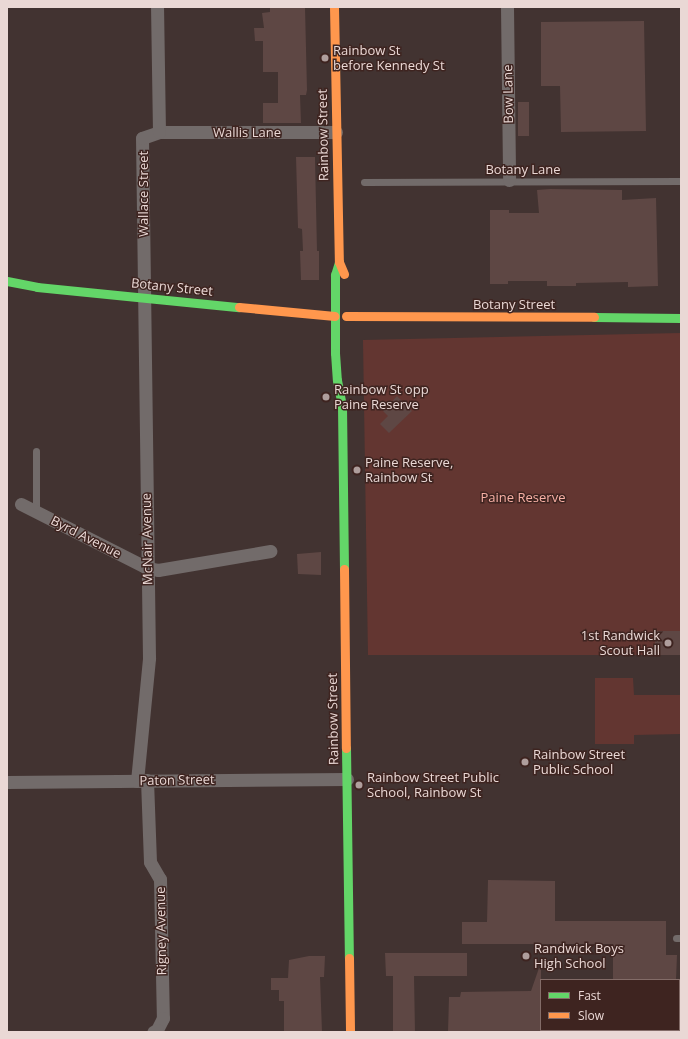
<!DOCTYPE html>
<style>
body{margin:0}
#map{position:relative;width:688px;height:1039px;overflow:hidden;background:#423331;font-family:"Open Sans",sans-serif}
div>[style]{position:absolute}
.green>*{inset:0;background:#633631}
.building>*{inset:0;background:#5e4744}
.lane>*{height:7px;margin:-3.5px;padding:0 3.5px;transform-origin:3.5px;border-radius:3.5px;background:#726b6a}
.street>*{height:13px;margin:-6.5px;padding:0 6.5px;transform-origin:6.5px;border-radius:6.5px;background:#726b6a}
.fast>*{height:9px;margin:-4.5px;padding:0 4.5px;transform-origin:4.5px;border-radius:4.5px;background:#63d668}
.slow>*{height:9px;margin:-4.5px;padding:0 4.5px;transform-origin:4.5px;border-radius:4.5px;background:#ff974d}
.dots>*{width:11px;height:11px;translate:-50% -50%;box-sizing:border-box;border:2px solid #3e2420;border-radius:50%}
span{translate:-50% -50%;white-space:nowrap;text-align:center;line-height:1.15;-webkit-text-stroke:3px #3e2420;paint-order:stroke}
.poi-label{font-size:13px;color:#ead8d5}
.left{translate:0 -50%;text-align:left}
.right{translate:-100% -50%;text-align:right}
.street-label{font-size:13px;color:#ead8d5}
.park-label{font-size:13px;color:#f8b0a5}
.frame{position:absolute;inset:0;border:8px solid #ead8d5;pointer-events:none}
.legend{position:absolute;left:540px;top:979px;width:140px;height:52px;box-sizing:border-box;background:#3e2420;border:1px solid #836c68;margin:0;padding:5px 7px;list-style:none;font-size:12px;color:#ead8d5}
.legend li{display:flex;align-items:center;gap:8px;height:20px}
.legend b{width:20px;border:1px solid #836c68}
</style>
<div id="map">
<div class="green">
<i style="clip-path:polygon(681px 333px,681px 655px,368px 655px,363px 340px)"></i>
<i style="clip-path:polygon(595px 678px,633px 678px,634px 695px,681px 695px,681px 734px,634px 735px,634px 744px,595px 744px)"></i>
</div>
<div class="building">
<i style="clip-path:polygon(270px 7px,305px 7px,307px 90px,306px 95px,300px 95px,301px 123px,263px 123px,263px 103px,278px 103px,278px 72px,263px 72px,263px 41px,255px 41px,254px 28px,264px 28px,262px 13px,270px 12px)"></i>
<i style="clip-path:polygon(644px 21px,646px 131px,561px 132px,560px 86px,541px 86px,541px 22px)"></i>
<i style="clip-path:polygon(518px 102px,529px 102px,529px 136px,518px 136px)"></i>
<i style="clip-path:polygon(296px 157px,315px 157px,317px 251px,319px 251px,319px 280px,301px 280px,300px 251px,303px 251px,302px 229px,298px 228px)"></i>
<i style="clip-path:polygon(550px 189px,622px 190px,622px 200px,656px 198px,658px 286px,628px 287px,628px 282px,576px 283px,576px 286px,547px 286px,547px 281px,508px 281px,508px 284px,490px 284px,490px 210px,509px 210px,509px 213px,539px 213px,537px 190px)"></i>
<i style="clip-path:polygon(397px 396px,412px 411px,389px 433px,380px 424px,388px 416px,383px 411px)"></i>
<i style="clip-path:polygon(321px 552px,321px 575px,298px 574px,297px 554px)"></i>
<i style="clip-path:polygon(655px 631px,681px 631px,681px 655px,655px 655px)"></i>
<i style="clip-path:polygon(488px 880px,555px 881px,555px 921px,666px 921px,666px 955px,677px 955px,676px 980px,613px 980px,613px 944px,462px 944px,462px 922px,487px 922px)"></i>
<i style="clip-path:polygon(385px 953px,467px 953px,467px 976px,414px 976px,415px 1032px,393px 1032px,393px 976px,386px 976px)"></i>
<i style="clip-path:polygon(309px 956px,325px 956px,324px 977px,320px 977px,322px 1032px,284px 1032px,284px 1001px,279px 1001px,279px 990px,271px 990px,271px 978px,288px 978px,289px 960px)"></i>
<i style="clip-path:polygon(539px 968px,541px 968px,541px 1032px,448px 1032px,449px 997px,460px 997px,461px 992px,531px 991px)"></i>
</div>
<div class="lane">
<i style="left:364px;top:182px;width:317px;rotate:-0.2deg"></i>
<i style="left:36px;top:451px;width:60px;rotate:90deg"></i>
<i style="left:676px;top:938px;width:5px"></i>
</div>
<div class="street">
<i style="left:507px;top:7px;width:173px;rotate:89.3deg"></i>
<i style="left:159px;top:132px;width:177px"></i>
<i style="left:21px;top:504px;width:141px;rotate:26.9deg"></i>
<i style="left:147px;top:568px;width:11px;rotate:10deg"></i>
<i style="left:158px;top:570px;width:114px;rotate:-9.6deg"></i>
<i style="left:147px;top:780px;width:82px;rotate:87.9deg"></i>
<i style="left:150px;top:862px;width:20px;rotate:60deg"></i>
<i style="left:160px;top:879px;width:139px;rotate:88.8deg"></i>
<i style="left:163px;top:1018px;width:13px;rotate:117deg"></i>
<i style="left:157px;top:1030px;width:4px;rotate:153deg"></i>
<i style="left:137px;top:781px;width:124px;rotate:-84.4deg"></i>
<i style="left:149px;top:658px;width:520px;rotate:-90.77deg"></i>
<i style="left:142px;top:138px;width:18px;rotate:-19deg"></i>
<i style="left:159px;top:132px;width:125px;rotate:-90.9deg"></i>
<i style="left:7px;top:782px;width:340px;rotate:-0.5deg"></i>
</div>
<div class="fast">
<i style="left:339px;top:262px;width:14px;rotate:107deg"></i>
<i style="left:335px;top:275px;width:78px;rotate:90deg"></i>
<i style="left:335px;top:353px;width:27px;rotate:86deg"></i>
<i style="left:337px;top:380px;width:26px;rotate:79deg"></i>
<i style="left:342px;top:406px;width:163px;rotate:89.3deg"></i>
<i style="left:7px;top:281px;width:31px;rotate:11deg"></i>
<i style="left:37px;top:287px;width:203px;rotate:5.7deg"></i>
<i style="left:594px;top:317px;width:87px;rotate:0.7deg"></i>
<i style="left:346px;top:748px;width:210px;rotate:89.2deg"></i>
</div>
<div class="slow">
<i style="left:334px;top:7px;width:255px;rotate:88.9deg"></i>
<i style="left:339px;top:262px;width:13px;rotate:67deg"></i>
<i style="left:239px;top:307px;width:96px;rotate:5.4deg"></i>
<i style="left:346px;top:316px;width:248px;rotate:0.2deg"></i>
<i style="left:344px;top:569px;width:179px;rotate:89.4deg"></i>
<i style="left:349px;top:958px;width:74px;rotate:89.2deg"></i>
</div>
<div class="dots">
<i style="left:325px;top:58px;background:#af9e9c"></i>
<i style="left:326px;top:397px;background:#af9e9c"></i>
<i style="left:357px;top:470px;background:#af9e9c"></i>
<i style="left:668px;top:643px;background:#af9e9c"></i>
<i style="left:525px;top:762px;background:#af9e9c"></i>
<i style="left:359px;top:785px;background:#af9e9c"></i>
<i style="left:526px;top:956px;background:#af9e9c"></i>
</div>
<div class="poi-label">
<span class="left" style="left:333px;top:58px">Rainbow St<br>before Kennedy St</span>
<span class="left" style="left:334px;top:397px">Rainbow St opp<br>Paine Reserve</span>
<span class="left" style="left:365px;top:470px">Paine Reserve,<br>Rainbow St</span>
<span class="right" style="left:660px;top:643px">1st Randwick<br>Scout Hall</span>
<span class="left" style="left:533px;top:762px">Rainbow Street<br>Public School</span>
<span class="left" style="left:367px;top:785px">Rainbow Street Public<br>School, Rainbow St</span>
<span class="left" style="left:534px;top:956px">Randwick Boys<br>High School</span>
</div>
<div class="street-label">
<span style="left:508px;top:94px;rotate:-91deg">Bow Lane</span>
<span style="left:247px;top:132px">Wallis Lane</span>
<span style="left:323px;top:135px;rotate:-91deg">Rainbow Street</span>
<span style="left:523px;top:169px">Botany Lane</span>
<span style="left:143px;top:194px;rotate:-90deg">Wallace Street</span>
<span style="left:172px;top:287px;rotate:6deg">Botany Street</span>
<span style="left:514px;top:304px">Botany Street</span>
<span style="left:86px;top:537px;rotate:27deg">Byrd Avenue</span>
<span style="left:147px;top:539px;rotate:-91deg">McNair Avenue</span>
<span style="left:333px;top:719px;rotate:-91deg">Rainbow Street</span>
<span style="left:177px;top:780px;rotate:-1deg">Paton Street</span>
<span style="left:161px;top:931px;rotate:-91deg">Rigney Avenue</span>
</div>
<div class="park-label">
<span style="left:523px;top:497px">Paine Reserve</span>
</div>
<div class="frame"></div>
<ul class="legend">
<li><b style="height:5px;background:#63d668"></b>Fast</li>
<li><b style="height:5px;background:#ff974d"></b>Slow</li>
</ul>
</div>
